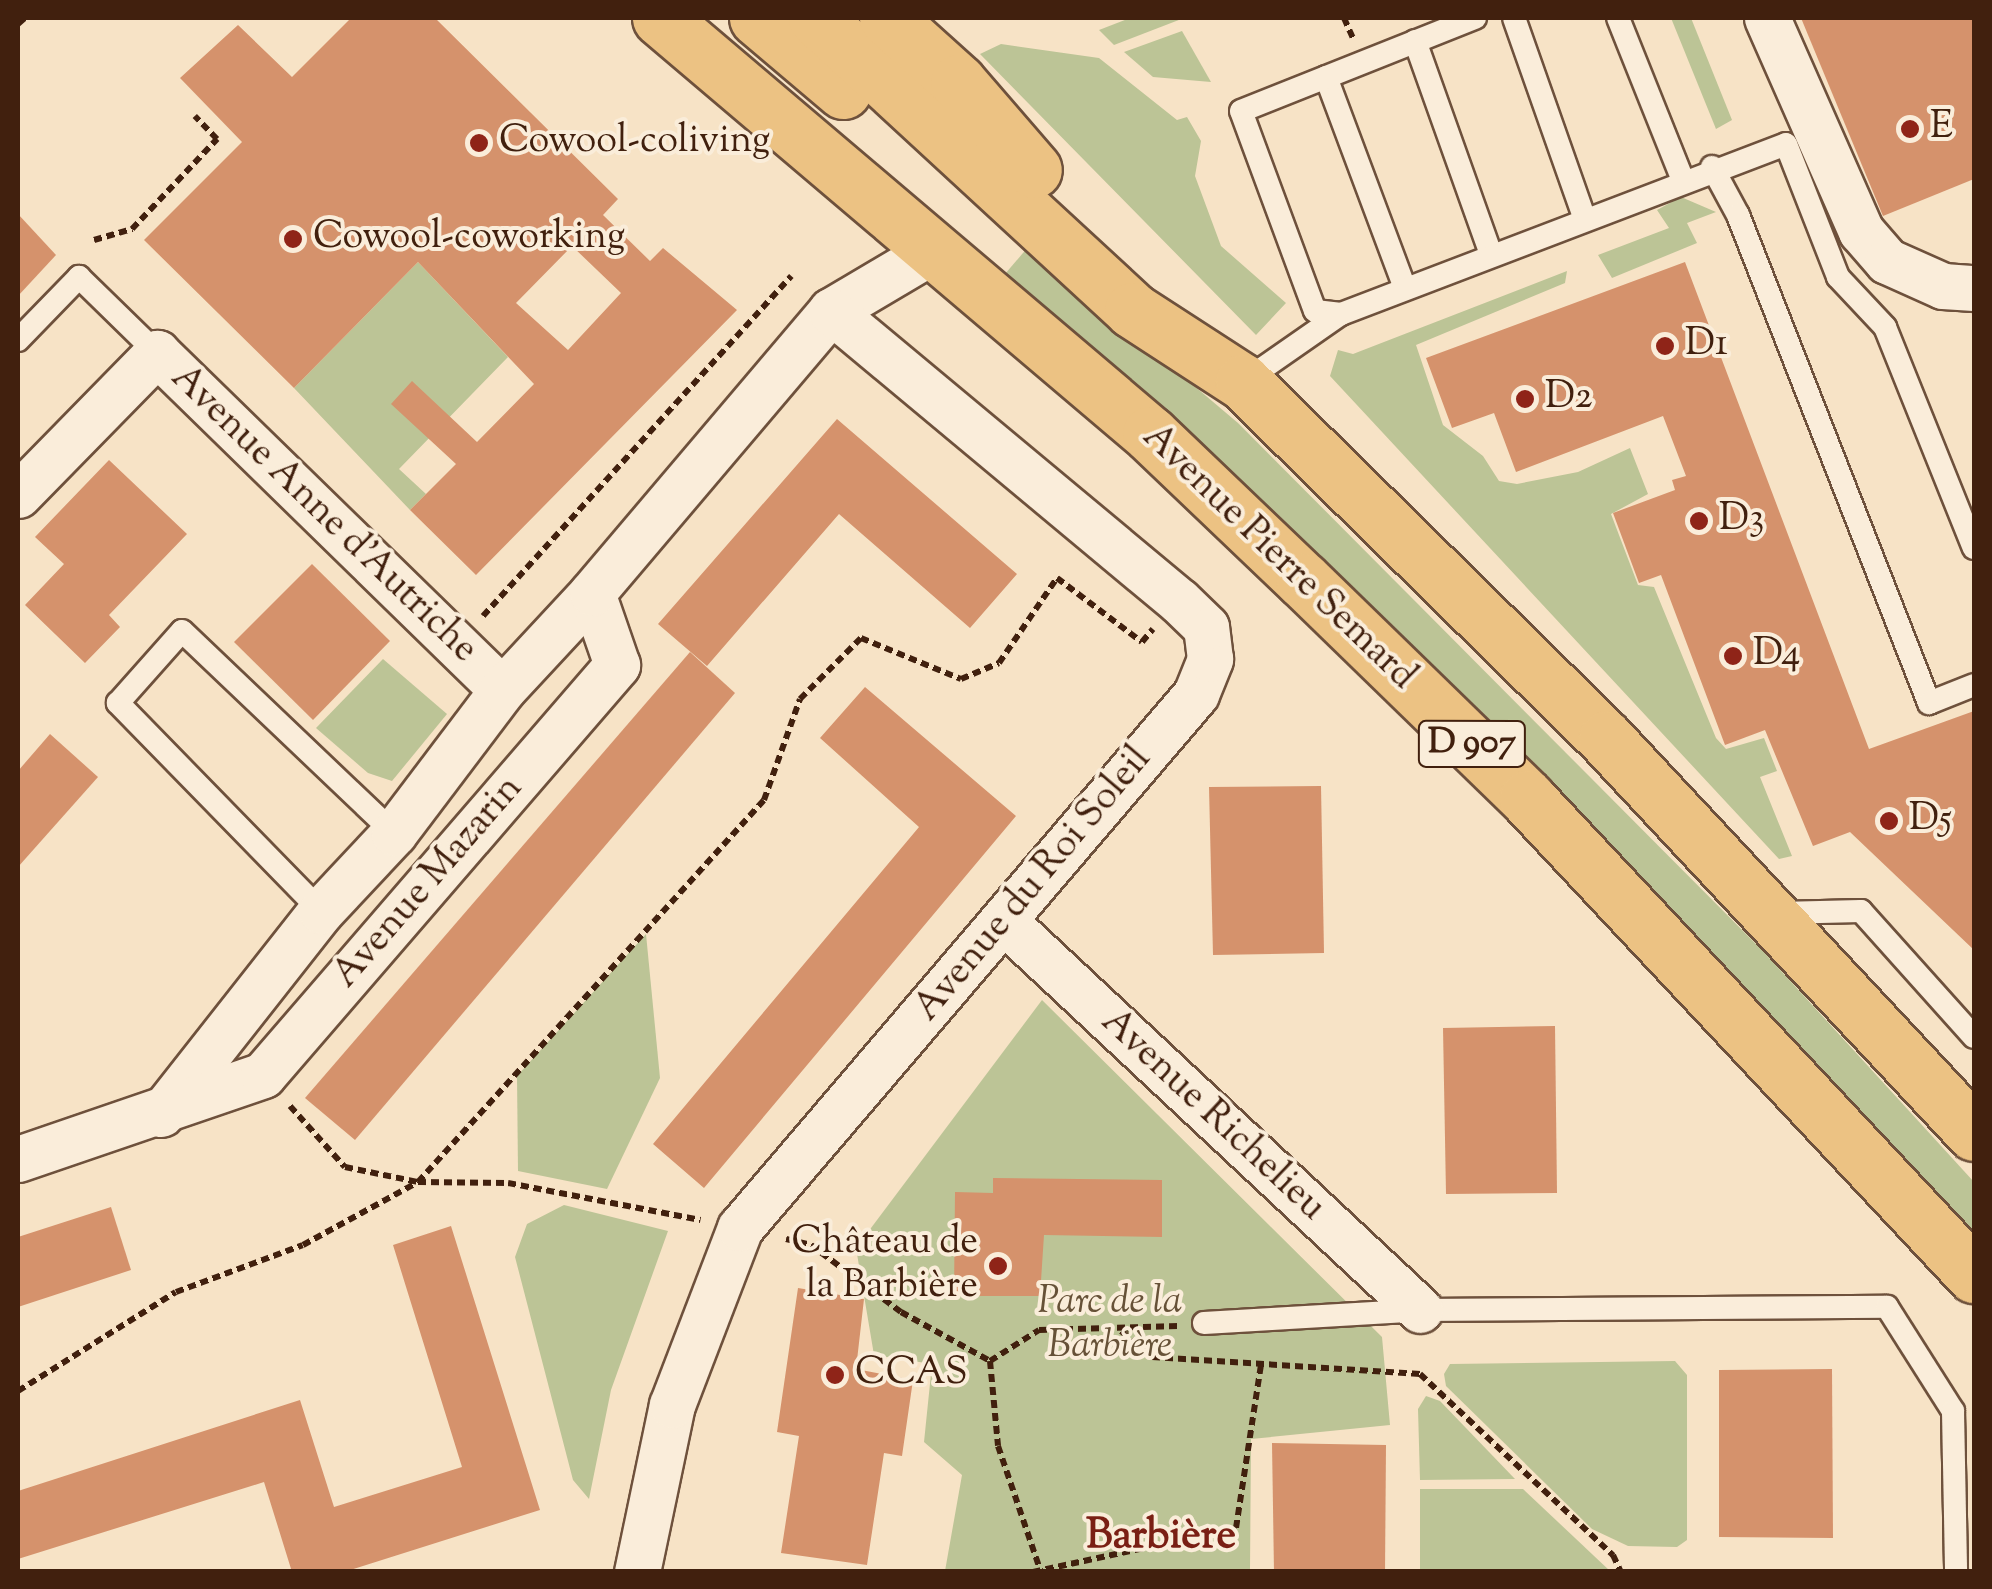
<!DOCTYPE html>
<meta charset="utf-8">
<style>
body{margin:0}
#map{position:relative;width:1992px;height:1589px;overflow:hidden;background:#f7e3c6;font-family:"Sorts Mill Goudy",serif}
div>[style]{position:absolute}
.green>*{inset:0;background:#bcc496}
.building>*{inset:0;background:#d5926c}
.path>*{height:6px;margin-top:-3px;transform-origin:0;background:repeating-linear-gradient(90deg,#41200e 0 8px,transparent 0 13px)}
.roads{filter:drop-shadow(2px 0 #6e513c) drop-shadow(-2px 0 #6e513c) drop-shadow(0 2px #6e513c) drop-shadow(0 -2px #6e513c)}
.service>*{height:22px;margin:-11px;padding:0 11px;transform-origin:11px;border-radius:11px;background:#faedda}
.minor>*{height:45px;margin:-22.5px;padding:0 22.5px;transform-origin:22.5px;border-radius:22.5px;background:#faedda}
.primary>*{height:55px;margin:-27.5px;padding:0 27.5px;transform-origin:27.5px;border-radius:27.5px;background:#ecc283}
.dots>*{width:28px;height:28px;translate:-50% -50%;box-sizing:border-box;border:5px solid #faedda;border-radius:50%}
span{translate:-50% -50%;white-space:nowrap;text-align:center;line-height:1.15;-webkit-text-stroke:8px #faedda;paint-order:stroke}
.shield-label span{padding:2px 8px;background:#faedda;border:2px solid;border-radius:8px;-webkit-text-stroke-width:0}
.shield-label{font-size:35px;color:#41200e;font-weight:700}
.poi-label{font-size:38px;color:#41200e}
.left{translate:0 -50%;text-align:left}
.right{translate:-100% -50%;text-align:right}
.street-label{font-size:38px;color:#41200e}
.park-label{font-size:38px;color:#665137;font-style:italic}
.quarter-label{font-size:42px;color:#7a1f14;font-weight:700}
.frame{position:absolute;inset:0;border:20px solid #41200e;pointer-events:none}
</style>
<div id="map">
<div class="green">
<i style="clip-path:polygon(1130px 18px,1184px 18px,1114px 45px,1099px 30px)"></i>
<i style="clip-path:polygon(1671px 18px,1691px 18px,1732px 120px,1716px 129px)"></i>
<i style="clip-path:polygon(1182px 31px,1211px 82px,1153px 77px,1124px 52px)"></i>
<i style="clip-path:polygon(1001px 44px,1099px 58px,1177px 120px,1187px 117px,1201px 141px,1195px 176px,1221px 246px,1286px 303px,1256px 335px,980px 54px)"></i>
<i style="clip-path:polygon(1681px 197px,1716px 212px,1687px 223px,1697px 243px,1612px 278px,1598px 255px,1669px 228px,1657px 210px)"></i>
<i style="clip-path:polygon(1029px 246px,1238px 423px,1762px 950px,1974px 1182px,1974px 1248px,1005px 274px)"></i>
<i style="clip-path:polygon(418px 262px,508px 357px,399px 469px,426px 494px,410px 510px,294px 388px)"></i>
<i style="clip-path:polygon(1567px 271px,1565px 283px,1416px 345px,1443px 425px,1483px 456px,1499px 481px,1517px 484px,1578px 472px,1630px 448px,1648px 494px,1611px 514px,1638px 585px,1654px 587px,1716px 738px,1726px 749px,1764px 738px,1777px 771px,1760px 777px,1792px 856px,1779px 859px,1330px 376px,1338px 350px,1353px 354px)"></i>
<i style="clip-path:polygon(383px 659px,447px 714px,392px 781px,368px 773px,316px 728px)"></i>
<i style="clip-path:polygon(646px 934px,660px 1078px,607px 1189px,518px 1171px,517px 1076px)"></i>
<i style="clip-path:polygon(1042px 1000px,1382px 1337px,1390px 1425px,1251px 1439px,1250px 1571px,945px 1571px,962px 1475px,924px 1442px,932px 1364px,874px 1355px,856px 1248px)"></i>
<i style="clip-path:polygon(564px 1205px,668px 1231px,611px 1390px,589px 1499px,573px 1480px,515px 1257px,527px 1224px)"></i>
<i style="clip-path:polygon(1675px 1361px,1687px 1375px,1687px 1540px,1677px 1547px,1628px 1546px,1592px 1529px,1446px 1386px,1444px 1374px,1450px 1364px)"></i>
<i style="clip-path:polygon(1426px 1396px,1440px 1401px,1515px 1479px,1420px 1480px,1418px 1409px)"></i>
<i style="clip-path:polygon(1420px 1489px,1523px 1489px,1610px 1571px,1420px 1571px)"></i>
</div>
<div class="building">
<i style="clip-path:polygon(evenodd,351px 18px,435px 18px,618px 199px,603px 215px,650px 261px,663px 248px,737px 310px,476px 575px,410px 510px,456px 464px,391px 404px,412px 381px,477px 442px,534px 384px,418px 262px,294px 388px,144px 240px,242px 142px,180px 78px,238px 25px,292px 77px,351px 18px,572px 246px,621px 293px,568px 350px,516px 303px,572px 246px)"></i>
<i style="clip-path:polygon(1801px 18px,1974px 18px,1974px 179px,1883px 216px)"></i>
<i style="clip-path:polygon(18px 214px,56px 255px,18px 296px)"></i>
<i style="clip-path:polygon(1685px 262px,1869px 749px,1974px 711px,1974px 950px,1850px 832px,1813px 846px,1765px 730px,1725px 745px,1661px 575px,1639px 583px,1613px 513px,1675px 490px,1672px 480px,1686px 476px,1663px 416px,1516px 472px,1494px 413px,1452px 428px,1426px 358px)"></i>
<i style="clip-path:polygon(837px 419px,1017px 574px,970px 628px,839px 514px,707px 666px,658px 624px)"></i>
<i style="clip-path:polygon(109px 460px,187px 534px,109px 615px,120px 627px,85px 663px,25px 605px,64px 564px,35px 537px)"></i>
<i style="clip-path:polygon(312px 564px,390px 641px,313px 720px,234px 642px)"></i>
<i style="clip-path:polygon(690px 652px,735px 693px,355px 1140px,305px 1098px)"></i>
<i style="clip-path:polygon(865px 687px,1016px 816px,704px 1188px,653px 1144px,919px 827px,820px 738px)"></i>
<i style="clip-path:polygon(50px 734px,98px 777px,18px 867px,18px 771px)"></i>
<i style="clip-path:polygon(1321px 786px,1324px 953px,1213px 955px,1209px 787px)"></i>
<i style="clip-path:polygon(1555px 1026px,1557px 1193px,1446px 1194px,1443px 1028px)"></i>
<i style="clip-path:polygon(993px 1178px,1162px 1180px,1162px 1237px,1044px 1235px,1040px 1296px,954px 1296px,955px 1192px,993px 1193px)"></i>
<i style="clip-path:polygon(111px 1207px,131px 1270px,18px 1307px,18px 1237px)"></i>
<i style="clip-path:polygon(451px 1226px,540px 1510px,344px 1572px,292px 1572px,264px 1482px,18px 1559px,18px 1491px,300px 1400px,334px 1507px,462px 1467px,393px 1245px)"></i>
<i style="clip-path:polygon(798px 1288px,864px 1299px,856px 1369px,913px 1380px,902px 1456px,884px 1453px,867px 1565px,781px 1553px,799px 1436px,777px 1432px)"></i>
<i style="clip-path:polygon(1832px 1369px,1833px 1538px,1719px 1537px,1719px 1370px)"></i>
<i style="clip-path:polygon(1272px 1443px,1386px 1445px,1385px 1572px,1274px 1572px)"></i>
</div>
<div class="path">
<i style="left:1344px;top:18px;width:22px;rotate:66deg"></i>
<i style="left:18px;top:24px;width:9px;rotate:-41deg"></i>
<i style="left:94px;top:240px;width:40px;rotate:-16deg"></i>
<i style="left:132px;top:229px;width:124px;rotate:-46.6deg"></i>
<i style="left:217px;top:139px;width:32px;rotate:-134deg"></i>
<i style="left:483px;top:616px;width:459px;rotate:-47.8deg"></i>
<i style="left:290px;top:1106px;width:82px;rotate:48deg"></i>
<i style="left:345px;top:1167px;width:75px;rotate:11.6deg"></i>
<i style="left:418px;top:1182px;width:90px;rotate:0.6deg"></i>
<i style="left:508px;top:1183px;width:196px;rotate:10.9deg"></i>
<i style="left:786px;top:1239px;width:26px;rotate:13deg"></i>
<i style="left:811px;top:1245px;width:112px;rotate:36.7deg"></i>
<i style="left:901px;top:1312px;width:102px;rotate:28.8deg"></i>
<i style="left:990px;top:1361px;width:85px;rotate:84.6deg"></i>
<i style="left:998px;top:1446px;width:133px;rotate:71.2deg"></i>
<i style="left:1121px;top:1331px;width:40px;rotate:40deg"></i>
<i style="left:1152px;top:1357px;width:269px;rotate:3.6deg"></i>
<i style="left:1420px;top:1374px;width:265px;rotate:43.2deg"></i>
<i style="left:1613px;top:1555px;width:19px;rotate:65deg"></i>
<i style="left:990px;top:1361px;width:58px;rotate:-32.3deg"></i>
<i style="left:1039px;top:1330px;width:139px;rotate:-1.6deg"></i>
<i style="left:18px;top:1391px;width:186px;rotate:-32.1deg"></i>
<i style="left:176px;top:1292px;width:135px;rotate:-20.3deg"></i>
<i style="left:303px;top:1245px;width:131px;rotate:-28.7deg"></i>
<i style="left:418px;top:1182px;width:515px;rotate:-47.83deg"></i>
<i style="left:764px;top:800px;width:107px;rotate:-70.4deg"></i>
<i style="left:800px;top:699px;width:86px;rotate:-45deg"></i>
<i style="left:861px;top:638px;width:108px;rotate:22.3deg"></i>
<i style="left:961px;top:679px;width:41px;rotate:-22.8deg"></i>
<i style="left:999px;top:663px;width:103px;rotate:-55.7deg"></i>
<i style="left:1057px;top:578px;width:106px;rotate:37deg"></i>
<i style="left:1142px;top:642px;width:17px;rotate:-50deg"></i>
<i style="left:1033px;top:1572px;width:208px;rotate:-12.2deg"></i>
<i style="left:1236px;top:1528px;width:166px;rotate:-81.3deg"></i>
</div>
<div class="roads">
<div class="service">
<i style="left:1514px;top:18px;width:214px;rotate:70.6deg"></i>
<i style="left:1618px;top:18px;width:172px;rotate:68.2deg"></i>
<i style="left:1415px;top:41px;width:226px;rotate:70.4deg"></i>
<i style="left:1326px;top:77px;width:225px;rotate:69.5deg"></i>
<i style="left:1712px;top:167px;width:55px;rotate:61.6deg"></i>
<i style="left:1738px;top:215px;width:524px;rotate:68.62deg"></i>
<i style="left:1929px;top:703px;width:48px;rotate:-21.8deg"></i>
<i style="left:1341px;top:314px;width:26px;rotate:-173deg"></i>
<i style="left:1315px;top:311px;width:213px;rotate:-110.3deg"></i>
<i style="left:1241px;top:111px;width:252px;rotate:-21.7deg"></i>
<i style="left:18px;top:340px;width:88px;rotate:-45.9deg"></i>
<i style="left:79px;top:277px;width:109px;rotate:44.3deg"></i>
<i style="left:1243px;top:382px;width:119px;rotate:-34.8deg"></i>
<i style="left:1341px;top:314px;width:476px;rotate:-20.9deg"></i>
<i style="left:1786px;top:144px;width:143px;rotate:68.6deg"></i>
<i style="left:1838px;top:277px;width:69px;rotate:46.8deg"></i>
<i style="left:1885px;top:327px;width:238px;rotate:68.1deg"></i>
<i style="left:321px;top:911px;width:291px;rotate:-134.3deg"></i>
<i style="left:118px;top:703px;width:96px;rotate:-48.4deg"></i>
<i style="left:182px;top:631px;width:293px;rotate:43.6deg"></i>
<i style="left:1779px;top:913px;width:82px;rotate:-1.4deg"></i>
<i style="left:1861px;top:911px;width:169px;rotate:48.1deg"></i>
<i style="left:1204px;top:1323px;width:216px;rotate:-3.4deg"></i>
<i style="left:1420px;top:1310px;width:467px;rotate:-0.4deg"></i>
<i style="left:1887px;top:1307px;width:123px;rotate:57.6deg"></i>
<i style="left:1953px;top:1411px;width:161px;rotate:88.9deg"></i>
</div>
<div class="minor">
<i style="left:1767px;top:18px;width:233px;rotate:66.2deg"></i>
<i style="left:1861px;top:231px;width:40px;rotate:49deg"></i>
<i style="left:1887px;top:261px;width:61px;rotate:24.1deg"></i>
<i style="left:1943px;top:286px;width:31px;rotate:4deg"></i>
<i style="left:18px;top:495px;width:199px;rotate:-45.6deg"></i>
<i style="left:157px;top:353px;width:482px;rotate:44.3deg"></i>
<i style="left:1005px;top:922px;width:568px;rotate:43.07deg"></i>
<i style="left:161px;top:1114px;width:258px;rotate:-51.8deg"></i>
<i style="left:321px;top:911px;width:107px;rotate:-46.9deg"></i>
<i style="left:394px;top:833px;width:179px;rotate:-52.9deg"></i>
<i style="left:502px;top:690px;width:132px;rotate:-47.1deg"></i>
<i style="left:18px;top:1159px;width:259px;rotate:-18.9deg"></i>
<i style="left:263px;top:1075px;width:542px;rotate:-49.19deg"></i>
<i style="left:617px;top:665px;width:76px;rotate:-109.1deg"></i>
<i style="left:592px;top:593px;width:370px;rotate:-49.7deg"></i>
<i style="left:831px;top:311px;width:120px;rotate:-30.6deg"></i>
<i style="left:637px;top:1572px;width:171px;rotate:-78.2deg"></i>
<i style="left:672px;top:1405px;width:190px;rotate:-69deg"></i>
<i style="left:740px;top:1228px;width:702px;rotate:-49.5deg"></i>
<i style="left:1196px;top:694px;width:38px;rotate:-68deg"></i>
<i style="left:1210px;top:659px;width:32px;rotate:-97deg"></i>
<i style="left:1206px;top:627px;width:37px;rotate:-136deg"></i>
<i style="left:1179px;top:601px;width:453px;rotate:-140.2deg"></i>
</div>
<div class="primary">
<i style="left:660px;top:18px;width:643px;rotate:40.33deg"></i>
<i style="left:1150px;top:434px;width:213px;rotate:43.7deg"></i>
<i style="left:1304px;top:581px;width:311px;rotate:44.2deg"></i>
<i style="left:1527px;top:798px;width:654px;rotate:46.86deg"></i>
<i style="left:757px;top:18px;width:113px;rotate:40.3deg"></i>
<i style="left:816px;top:18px;width:430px;rotate:42.7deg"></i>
<i style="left:1132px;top:310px;width:132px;rotate:33deg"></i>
<i style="left:1243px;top:382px;width:509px;rotate:44.52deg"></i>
<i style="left:1606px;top:739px;width:539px;rotate:46.95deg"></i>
<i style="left:887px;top:18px;width:96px;rotate:42deg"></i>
<i style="left:958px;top:82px;width:116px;rotate:49.2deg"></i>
</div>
</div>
<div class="dots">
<i style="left:1910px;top:129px;background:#8f2418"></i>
<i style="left:479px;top:143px;background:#8f2418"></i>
<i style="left:293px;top:239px;background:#8f2418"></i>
<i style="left:1665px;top:346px;background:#8f2418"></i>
<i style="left:1525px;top:399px;background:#8f2418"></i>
<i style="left:1699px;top:521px;background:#8f2418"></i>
<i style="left:1733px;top:656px;background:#8f2418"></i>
<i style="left:1889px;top:821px;background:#8f2418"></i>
<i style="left:998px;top:1266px;background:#8f2418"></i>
<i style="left:835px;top:1375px;background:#8f2418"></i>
</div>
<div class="shield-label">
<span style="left:1472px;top:744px">D 907</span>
</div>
<div class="poi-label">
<span class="left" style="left:1930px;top:129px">E</span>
<span class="left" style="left:499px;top:143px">Cowool-coliving</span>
<span class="left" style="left:313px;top:239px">Cowool-coworking</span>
<span class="left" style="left:1685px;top:346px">D1</span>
<span class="left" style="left:1545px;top:399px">D2</span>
<span class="left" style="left:1719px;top:521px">D3</span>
<span class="left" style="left:1753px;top:656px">D4</span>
<span class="left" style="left:1909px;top:821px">D5</span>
<span class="right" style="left:978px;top:1266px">Château de<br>la Barbière</span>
<span class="left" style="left:855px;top:1375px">CCAS</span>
</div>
<div class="street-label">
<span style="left:323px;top:515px;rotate:44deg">Avenue Anne d'Autriche</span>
<span style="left:1278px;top:558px;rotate:44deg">Avenue Pierre Semard</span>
<span style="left:429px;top:883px;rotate:-49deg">Avenue Mazarin</span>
<span style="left:1034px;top:885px;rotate:-50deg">Avenue du Roi Soleil</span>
<span style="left:1212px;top:1116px;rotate:43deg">Avenue Richelieu</span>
</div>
<div class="park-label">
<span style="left:1110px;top:1326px">Parc de la<br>Barbière</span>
</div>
<div class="quarter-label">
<span style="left:1161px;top:1537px">Barbière</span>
</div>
<div class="frame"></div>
</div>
